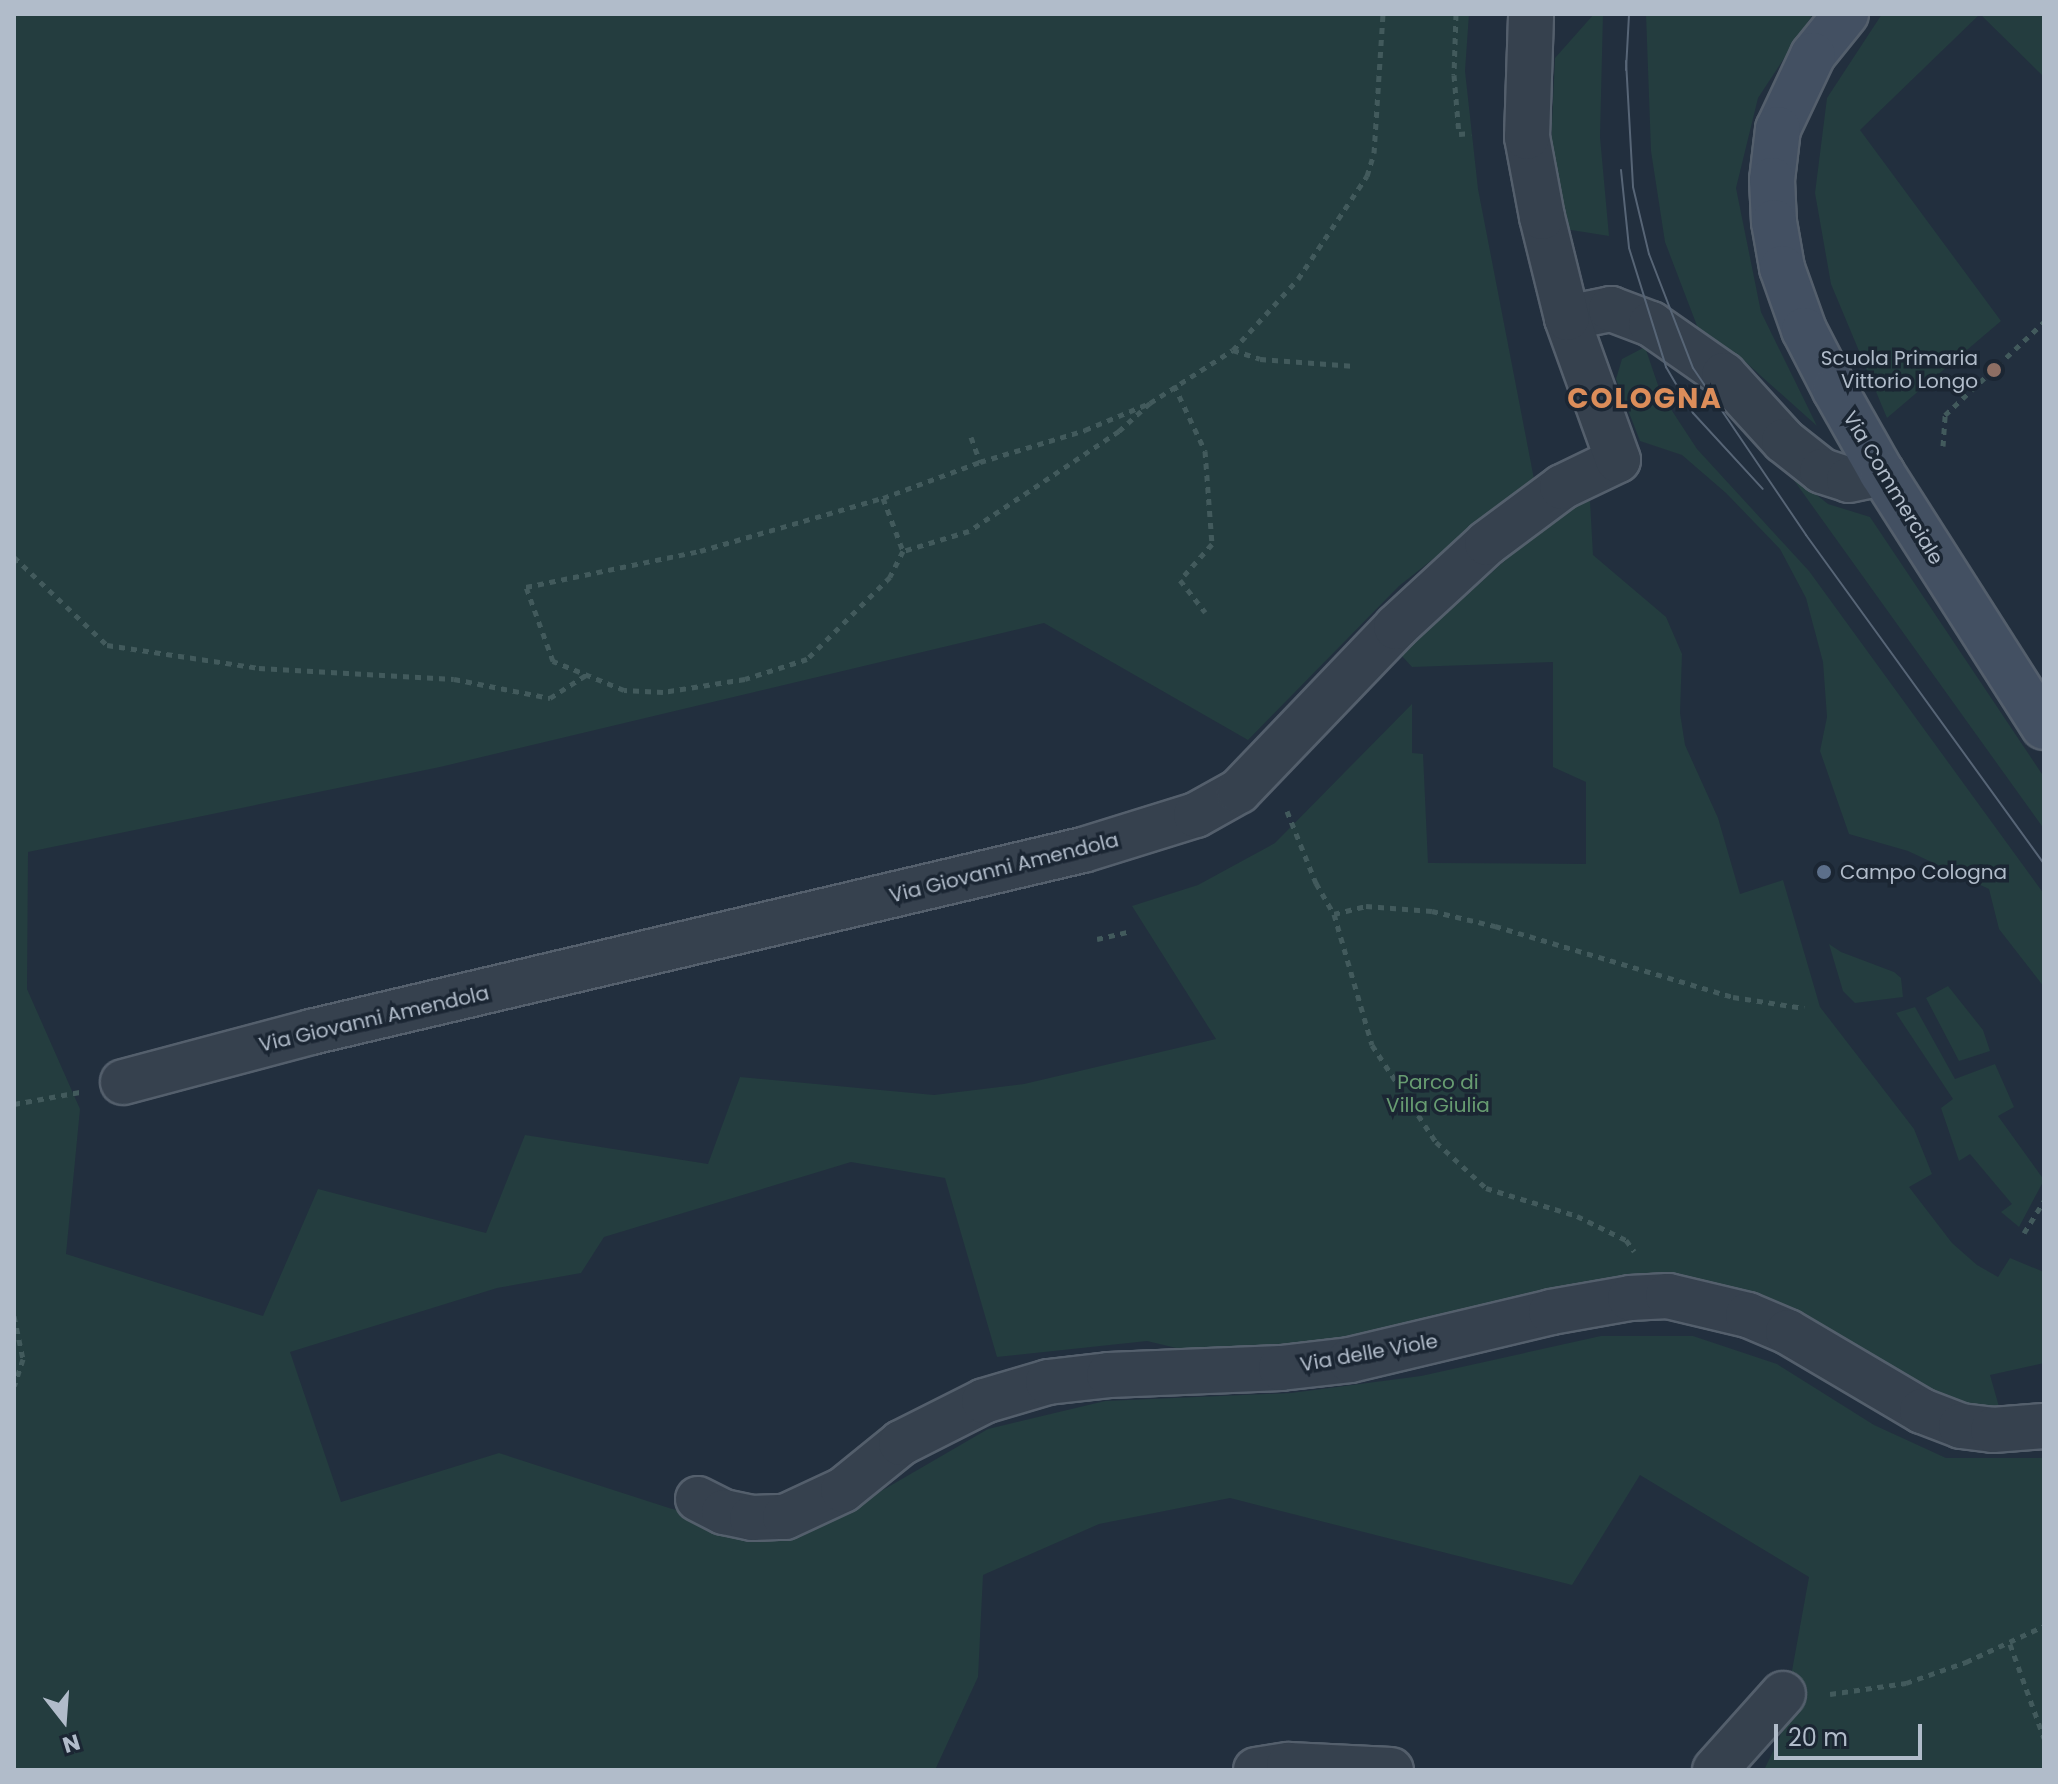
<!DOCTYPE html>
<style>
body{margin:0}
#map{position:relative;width:2058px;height:1784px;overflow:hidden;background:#222f3e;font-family:Poppins,sans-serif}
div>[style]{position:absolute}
.green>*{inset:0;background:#243d3f}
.path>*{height:5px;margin-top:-2.5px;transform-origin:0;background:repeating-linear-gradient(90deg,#425a5c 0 6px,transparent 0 12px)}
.roads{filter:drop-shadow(2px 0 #545f6c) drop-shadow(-2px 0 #545f6c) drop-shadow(0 2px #545f6c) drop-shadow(0 -2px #545f6c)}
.minor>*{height:44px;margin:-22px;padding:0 22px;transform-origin:22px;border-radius:22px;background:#36414e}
.secondary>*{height:44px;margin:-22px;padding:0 22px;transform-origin:22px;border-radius:22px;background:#435062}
.tram>*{height:2px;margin:-1px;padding:0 1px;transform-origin:1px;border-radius:1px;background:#576576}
.dots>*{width:22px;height:22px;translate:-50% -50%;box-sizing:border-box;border:4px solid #1b2633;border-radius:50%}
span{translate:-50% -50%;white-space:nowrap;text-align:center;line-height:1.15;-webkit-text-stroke:7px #1b2633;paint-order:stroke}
.poi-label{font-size:20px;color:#b1bcca}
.right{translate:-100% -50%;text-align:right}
.left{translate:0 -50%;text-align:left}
.street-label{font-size:20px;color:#b1bcca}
.park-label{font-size:20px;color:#679c71}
.district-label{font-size:28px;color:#dc8d5a;font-weight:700;letter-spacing:2px}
.frame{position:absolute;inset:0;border:16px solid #b1bcca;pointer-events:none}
.north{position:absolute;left:24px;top:1680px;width:80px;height:80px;-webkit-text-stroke:6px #1b2633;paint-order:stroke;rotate:163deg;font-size:22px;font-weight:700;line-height:32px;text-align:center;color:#b1bcca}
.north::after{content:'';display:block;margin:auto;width:28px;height:36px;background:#b1bcca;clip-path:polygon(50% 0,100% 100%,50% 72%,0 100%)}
.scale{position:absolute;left:1774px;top:1724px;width:148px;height:36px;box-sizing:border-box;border:4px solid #b1bcca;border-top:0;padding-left:10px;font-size:24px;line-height:28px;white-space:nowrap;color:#b1bcca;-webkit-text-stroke:6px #1b2633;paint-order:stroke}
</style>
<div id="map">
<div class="green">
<i style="clip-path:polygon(14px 14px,1469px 14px,1465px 71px,1478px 189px,1534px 479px,1399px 586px,1248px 740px,1044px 623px,440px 767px,28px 852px,27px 989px,80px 1109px,66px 1254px,263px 1316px,318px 1189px,486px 1233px,525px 1135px,708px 1164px,740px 1077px,934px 1095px,1024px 1084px,1216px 1039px,1132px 906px,1198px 885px,1275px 843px,1412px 704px,1412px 753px,1423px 754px,1428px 863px,1586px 864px,1586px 782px,1553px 767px,1553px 662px,1412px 667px,1401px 655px,1558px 512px,1574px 503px,1590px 501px,1593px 555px,1666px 617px,1682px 654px,1680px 713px,1685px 745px,1718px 818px,1740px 894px,1783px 880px,1820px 1007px,1914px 1129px,1932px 1174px,1909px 1187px,1952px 1243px,1977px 1265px,1998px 1277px,2010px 1258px,2044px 1272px,2044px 1363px,1990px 1375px,2003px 1421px,1969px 1419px,1730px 1296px,1381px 1341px,1218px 1358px,1147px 1341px,997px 1357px,945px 1178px,851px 1162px,604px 1237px,581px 1273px,497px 1288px,290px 1352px,341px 1502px,499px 1453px,669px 1508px,781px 1538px,852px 1508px,988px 1429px,1105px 1401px,1291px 1393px,1421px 1376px,1601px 1336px,1693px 1336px,1777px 1364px,1874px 1425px,1946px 1458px,2044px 1458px,2044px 1766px,2040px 1770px,1764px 1770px,1780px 1737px,1809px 1577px,1640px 1475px,1572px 1585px,1230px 1498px,1099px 1524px,983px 1575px,978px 1677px,935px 1770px,14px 1770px)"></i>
<i style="clip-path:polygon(1594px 14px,1603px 14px,1600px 137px,1609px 236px,1565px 229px,1551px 146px,1555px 58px)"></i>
<i style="clip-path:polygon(1646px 14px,1813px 14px,1758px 98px,1736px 188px,1761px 312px,1817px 426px,1741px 358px,1699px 331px,1665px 242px,1651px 151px)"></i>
<i style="clip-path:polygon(1882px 14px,2044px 14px,2044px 77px,1980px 14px,1860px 130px,2001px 321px,1887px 418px,1831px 284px,1815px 193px,1827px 98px)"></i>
<i style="clip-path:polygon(1645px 347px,1661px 394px,1697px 449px,1809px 571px,2044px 894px,2044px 987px,1999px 929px,1989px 889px,1908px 851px,1849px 834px,1820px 751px,1827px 717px,1823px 662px,1806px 598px,1780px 549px,1726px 493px,1682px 455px,1640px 441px,1616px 379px,1622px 359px)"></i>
<i style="clip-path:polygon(1788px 472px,1828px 504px,1870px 517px,2044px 777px,2044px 829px)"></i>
<i style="clip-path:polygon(1829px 944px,1841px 952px,1894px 972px,1901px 978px,1903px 997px,1855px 1003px,1843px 991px)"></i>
<i style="clip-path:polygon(1948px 986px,1983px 1030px,1990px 1051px,1959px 1061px,1926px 998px)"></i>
<i style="clip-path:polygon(1915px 1007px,1955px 1079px,1995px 1064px,2014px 1107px,1998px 1116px,2044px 1180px,2019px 1227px,2001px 1212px,2012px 1204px,1970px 1154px,1959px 1161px,1941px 1108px,1953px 1099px,1896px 1013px)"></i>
</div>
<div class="path">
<i style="left:1456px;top:14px;width:61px;rotate:91.9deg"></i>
<i style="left:1454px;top:75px;width:59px;rotate:85.2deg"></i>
<i style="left:1459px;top:134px;width:12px;rotate:-5deg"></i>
<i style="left:1233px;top:350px;width:28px;rotate:18deg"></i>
<i style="left:1260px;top:359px;width:95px;rotate:4.2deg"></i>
<i style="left:1174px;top:385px;width:73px;rotate:64.8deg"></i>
<i style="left:1205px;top:451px;width:93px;rotate:85.7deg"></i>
<i style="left:1212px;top:544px;width:48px;rotate:131.6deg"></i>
<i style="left:1180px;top:580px;width:41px;rotate:52deg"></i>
<i style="left:1150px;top:403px;width:42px;rotate:137.9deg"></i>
<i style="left:1119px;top:431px;width:180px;rotate:146.3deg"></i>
<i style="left:969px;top:531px;width:69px;rotate:163.1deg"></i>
<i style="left:903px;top:551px;width:29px;rotate:117deg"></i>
<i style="left:890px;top:577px;width:117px;rotate:135.3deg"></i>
<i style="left:807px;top:659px;width:65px;rotate:162.1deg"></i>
<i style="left:745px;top:679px;width:83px;rotate:171deg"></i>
<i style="left:663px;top:692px;width:39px;rotate:-177deg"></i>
<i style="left:624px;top:690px;width:77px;rotate:-157.8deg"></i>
<i style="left:553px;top:661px;width:79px;rotate:-110deg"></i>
<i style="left:526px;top:587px;width:178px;rotate:-11.7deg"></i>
<i style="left:700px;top:551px;width:191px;rotate:-16.2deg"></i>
<i style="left:883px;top:498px;width:103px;rotate:-20.4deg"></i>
<i style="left:980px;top:462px;width:110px;rotate:-16.9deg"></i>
<i style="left:1085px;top:430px;width:70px;rotate:-22.6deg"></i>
<i style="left:1150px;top:403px;width:98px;rotate:-32.6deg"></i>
<i style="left:1233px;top:350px;width:96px;rotate:-47.5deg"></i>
<i style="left:1298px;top:279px;width:124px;rotate:-56.2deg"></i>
<i style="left:1367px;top:176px;width:24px;rotate:-73deg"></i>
<i style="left:1374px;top:153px;width:139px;rotate:-86.3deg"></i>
<i style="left:971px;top:437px;width:27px;rotate:70deg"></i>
<i style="left:1943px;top:446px;width:31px;rotate:-86deg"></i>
<i style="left:1945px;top:415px;width:136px;rotate:-43.2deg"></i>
<i style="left:883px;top:498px;width:57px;rotate:69.3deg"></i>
<i style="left:14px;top:557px;width:128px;rotate:43.4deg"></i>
<i style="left:107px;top:645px;width:154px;rotate:8.6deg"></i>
<i style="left:259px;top:668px;width:195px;rotate:3.2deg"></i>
<i style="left:454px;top:679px;width:98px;rotate:11.2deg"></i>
<i style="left:550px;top:698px;width:43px;rotate:-32.6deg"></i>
<i style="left:1287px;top:811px;width:78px;rotate:68.1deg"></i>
<i style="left:1316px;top:883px;width:36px;rotate:60deg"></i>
<i style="left:1334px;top:914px;width:136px;rotate:73.8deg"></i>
<i style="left:1372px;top:1045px;width:116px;rotate:56.6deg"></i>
<i style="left:1436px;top:1142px;width:68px;rotate:42.6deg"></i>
<i style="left:1486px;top:1188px;width:95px;rotate:17.1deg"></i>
<i style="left:1577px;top:1216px;width:55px;rotate:26.1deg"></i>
<i style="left:1626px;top:1240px;width:14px;rotate:54deg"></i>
<i style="left:1334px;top:914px;width:33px;rotate:-14deg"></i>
<i style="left:1366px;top:906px;width:66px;rotate:4.3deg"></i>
<i style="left:1432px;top:911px;width:65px;rotate:13.4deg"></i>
<i style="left:1495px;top:926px;width:248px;rotate:16.6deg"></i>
<i style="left:1733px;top:997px;width:72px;rotate:8.8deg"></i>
<i style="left:1097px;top:939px;width:35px;rotate:-13deg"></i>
<i style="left:14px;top:1104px;width:67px;rotate:-10.3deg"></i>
<i style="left:2024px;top:1233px;width:38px;rotate:-58deg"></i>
<i style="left:14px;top:1316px;width:44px;rotate:78.2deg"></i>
<i style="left:23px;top:1359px;width:28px;rotate:108deg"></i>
<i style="left:2010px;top:1644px;width:100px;rotate:70.1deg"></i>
<i style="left:1830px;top:1694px;width:77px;rotate:-8.2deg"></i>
<i style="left:1906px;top:1683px;width:64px;rotate:-19.3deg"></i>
<i style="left:1966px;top:1662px;width:86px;rotate:-24.8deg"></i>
</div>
<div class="roads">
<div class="minor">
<i style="left:1567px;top:318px;width:45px;rotate:-11.6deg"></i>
<i style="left:1611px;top:309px;width:43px;rotate:20.6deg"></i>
<i style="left:1651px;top:324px;width:89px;rotate:34.9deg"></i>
<i style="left:1724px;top:375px;width:89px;rotate:47.7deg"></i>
<i style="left:1784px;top:441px;width:48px;rotate:38.3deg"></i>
<i style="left:1822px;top:471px;width:28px;rotate:18deg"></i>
<i style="left:1849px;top:480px;width:34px;rotate:-12deg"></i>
<i style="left:123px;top:1082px;width:195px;rotate:-14.9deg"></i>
<i style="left:311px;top:1032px;width:793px;rotate:-13.27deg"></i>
<i style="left:1083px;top:850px;width:118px;rotate:-17.2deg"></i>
<i style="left:1196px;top:815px;width:49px;rotate:-29.2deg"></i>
<i style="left:1239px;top:791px;width:227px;rotate:-46.2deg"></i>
<i style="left:1396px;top:627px;width:124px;rotate:-42.7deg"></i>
<i style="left:1487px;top:543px;width:94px;rotate:-36.7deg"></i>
<i style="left:1562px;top:487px;width:62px;rotate:-25.7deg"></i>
<i style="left:1618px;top:460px;width:151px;rotate:-109.8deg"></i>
<i style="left:1567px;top:318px;width:104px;rotate:-103.9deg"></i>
<i style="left:1542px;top:217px;width:81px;rotate:-100.6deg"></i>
<i style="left:1527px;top:137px;width:123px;rotate:-88.1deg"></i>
<i style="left:698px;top:1499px;width:29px;rotate:27deg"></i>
<i style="left:724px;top:1512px;width:29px;rotate:12deg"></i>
<i style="left:752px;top:1518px;width:33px;rotate:-2deg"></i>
<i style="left:785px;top:1517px;width:64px;rotate:-25deg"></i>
<i style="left:843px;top:1490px;width:75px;rotate:-39deg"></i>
<i style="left:901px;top:1443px;width:93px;rotate:-26.8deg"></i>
<i style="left:984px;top:1401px;width:67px;rotate:-16.5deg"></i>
<i style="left:1048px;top:1382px;width:61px;rotate:-6.5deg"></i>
<i style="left:1109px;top:1375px;width:172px;rotate:-2.3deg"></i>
<i style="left:1281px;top:1368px;width:69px;rotate:-6.6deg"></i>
<i style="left:1350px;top:1360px;width:207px;rotate:-13.4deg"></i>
<i style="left:1551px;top:1312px;width:80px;rotate:-10deg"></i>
<i style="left:1630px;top:1298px;width:38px;rotate:-3deg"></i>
<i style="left:1668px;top:1296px;width:82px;rotate:13.4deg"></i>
<i style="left:1748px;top:1315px;width:43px;rotate:23deg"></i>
<i style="left:1788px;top:1332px;width:156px;rotate:30.5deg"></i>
<i style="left:1922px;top:1411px;width:42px;rotate:21deg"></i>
<i style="left:1961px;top:1426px;width:32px;rotate:7deg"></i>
<i style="left:1993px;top:1430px;width:51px;rotate:-4.5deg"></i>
<i style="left:1256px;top:1770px;width:33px;rotate:-9deg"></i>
<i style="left:1289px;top:1765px;width:102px;rotate:2.8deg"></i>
<i style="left:1715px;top:1770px;width:102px;rotate:-48.2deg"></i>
</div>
<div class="secondary">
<i style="left:1846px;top:14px;width:53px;rotate:128.8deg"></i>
<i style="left:1813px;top:55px;width:82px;rotate:115.3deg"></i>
<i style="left:1778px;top:129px;width:51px;rotate:96.7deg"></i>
<i style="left:1772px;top:180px;width:42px;rotate:87.3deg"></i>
<i style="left:1774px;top:222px;width:47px;rotate:80.1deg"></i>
<i style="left:1782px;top:268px;width:66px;rotate:70.5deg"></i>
<i style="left:1804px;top:330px;width:68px;rotate:62.7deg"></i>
<i style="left:1835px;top:390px;width:95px;rotate:60.5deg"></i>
<i style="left:1882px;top:473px;width:301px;rotate:57.5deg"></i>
</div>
</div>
<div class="tram">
<i style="left:1626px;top:61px;width:126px;rotate:86.8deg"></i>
<i style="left:1633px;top:187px;width:69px;rotate:76.6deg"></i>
<i style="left:1649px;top:254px;width:122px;rotate:68.9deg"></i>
<i style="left:1693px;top:368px;width:202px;rotate:55.9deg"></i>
<i style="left:1806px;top:535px;width:406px;rotate:54.1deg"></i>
<i style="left:1626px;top:70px;width:56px;rotate:-86.9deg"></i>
<i style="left:1621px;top:170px;width:78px;rotate:84.1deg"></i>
<i style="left:1629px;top:248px;width:125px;rotate:72.7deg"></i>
<i style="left:1666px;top:367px;width:53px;rotate:59.6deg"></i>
<i style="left:1693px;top:413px;width:103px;rotate:47.4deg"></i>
</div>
<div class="dots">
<i style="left:1994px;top:370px;background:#8d6e63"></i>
<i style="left:1824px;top:872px;background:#5c6f8a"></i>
</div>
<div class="poi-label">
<span class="right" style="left:1978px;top:370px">Scuola Primaria<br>Vittorio Longo</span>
<span class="left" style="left:1840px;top:872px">Campo Cologna</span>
</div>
<div class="street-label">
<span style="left:1893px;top:488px;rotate:59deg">Via Commerciale</span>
<span style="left:1004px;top:868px;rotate:-14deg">Via Giovanni Amendola</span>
<span style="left:374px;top:1019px;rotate:-13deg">Via Giovanni Amendola</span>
<span style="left:1369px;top:1353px;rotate:-10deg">Via delle Viole</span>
</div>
<div class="park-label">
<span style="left:1438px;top:1094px">Parco di<br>Villa Giulia</span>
</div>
<div class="district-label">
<span style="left:1645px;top:399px">COLOGNA</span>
</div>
<div class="frame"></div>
<div class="north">N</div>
<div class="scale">20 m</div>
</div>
